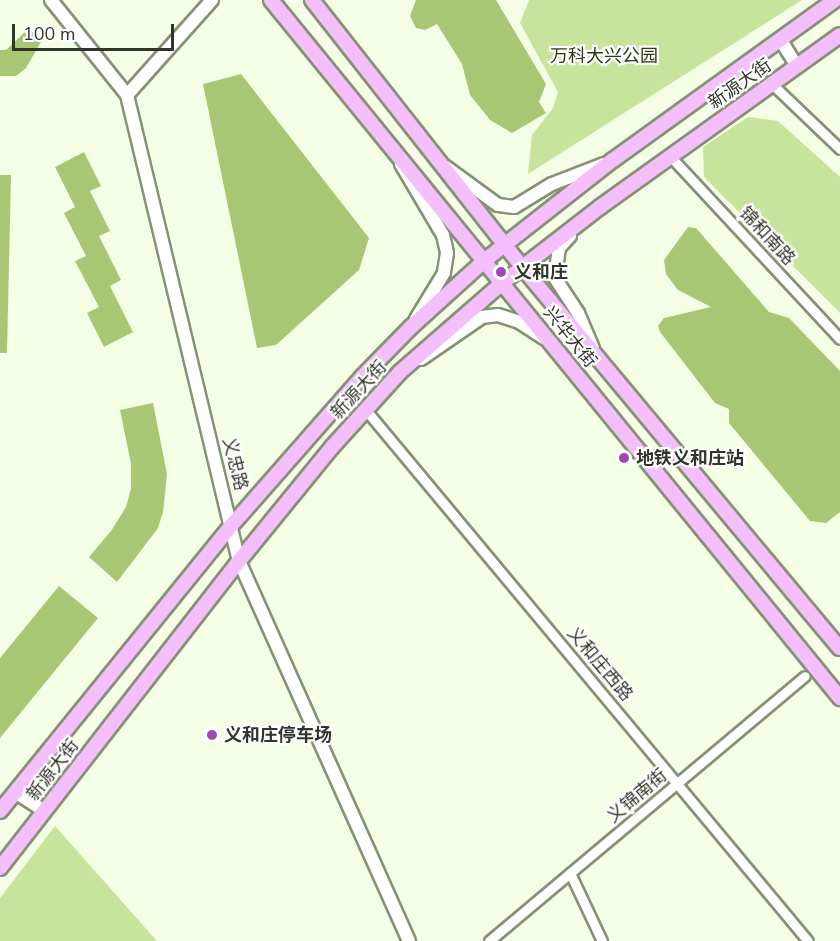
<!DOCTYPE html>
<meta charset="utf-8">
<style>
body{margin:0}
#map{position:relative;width:840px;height:941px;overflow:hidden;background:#f4ffe6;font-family:"Nunito Sans","Noto Sans SC",sans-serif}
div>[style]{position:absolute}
.green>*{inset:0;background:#c7e49c}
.building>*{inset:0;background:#a8c774}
.roads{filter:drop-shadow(2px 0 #869275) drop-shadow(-2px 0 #869275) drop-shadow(0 2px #869275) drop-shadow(0 -2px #869275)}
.street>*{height:9px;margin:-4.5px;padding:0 4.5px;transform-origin:4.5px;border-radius:4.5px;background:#fff}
.secondary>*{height:12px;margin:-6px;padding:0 6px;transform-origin:6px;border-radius:6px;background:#fff}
.primary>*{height:14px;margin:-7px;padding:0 7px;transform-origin:7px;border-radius:7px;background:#f5befd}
.dots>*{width:16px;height:16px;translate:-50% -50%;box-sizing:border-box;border:3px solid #fff;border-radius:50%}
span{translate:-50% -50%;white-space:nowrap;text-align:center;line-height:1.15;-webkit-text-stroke:4.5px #fff;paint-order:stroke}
.park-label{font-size:18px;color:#2b3815}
.street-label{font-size:18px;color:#303529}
.poi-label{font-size:18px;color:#303529;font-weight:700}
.left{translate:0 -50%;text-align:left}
.scale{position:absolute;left:12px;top:24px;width:162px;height:27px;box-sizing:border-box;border:3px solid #303529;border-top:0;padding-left:8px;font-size:18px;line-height:21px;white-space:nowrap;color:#303529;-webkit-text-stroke:4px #fff;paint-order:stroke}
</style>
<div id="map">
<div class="green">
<i style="clip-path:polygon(529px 0,802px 0,528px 174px,532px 135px,553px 108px,558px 92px,520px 23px)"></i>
<i style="clip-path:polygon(748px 117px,778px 121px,840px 177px,840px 313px,704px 177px,703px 147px)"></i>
<i style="clip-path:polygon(55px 826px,157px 941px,0 941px,0 898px)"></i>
</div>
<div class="building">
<i style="clip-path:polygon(416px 0,496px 0,546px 84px,539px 102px,546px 113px,512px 133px,490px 120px,470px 95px,462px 64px,437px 24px,425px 30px,416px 28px,410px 16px)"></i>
<i style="clip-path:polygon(29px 28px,41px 42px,26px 68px,16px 76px,0 76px,0 50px,6px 50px)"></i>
<i style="clip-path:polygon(241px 74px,369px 238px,359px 270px,276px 345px,257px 348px,203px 84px)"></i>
<i style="clip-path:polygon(84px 152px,101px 186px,90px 191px,110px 231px,99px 236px,121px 280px,110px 286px,133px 332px,104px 347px,87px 313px,99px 307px,75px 261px,86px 256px,64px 213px,75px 207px,55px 167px)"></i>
<i style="clip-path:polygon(0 175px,11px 175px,7px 353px,0 353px)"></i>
<i style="clip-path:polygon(688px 227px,696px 228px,769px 312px,789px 318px,840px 371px,840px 512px,826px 523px,810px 521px,729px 423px,729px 409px,715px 403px,660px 332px,658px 326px,664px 318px,711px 307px,678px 290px,666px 274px,664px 260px)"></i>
<i style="clip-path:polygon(153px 403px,167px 474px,163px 512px,158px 528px,117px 582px,89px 557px,111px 531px,126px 507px,131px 488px,131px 464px,120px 410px)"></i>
<i style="clip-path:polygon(59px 586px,98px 618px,0 738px,0 658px)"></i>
</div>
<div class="roads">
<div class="street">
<i style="left:772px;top:84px;width:94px;rotate:43.7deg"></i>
<i style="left:669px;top:155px;width:251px;rotate:47.1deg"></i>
<i style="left:365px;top:409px;width:692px;rotate:50.22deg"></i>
<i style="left:570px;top:873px;width:75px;rotate:64.8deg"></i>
<i style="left:489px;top:941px;width:412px;rotate:-40deg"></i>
</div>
<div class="secondary">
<i style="left:51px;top:0;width:122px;rotate:51.3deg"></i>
<i style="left:212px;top:0;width:127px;rotate:131.8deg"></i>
<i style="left:127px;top:95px;width:479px;rotate:76.5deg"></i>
<i style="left:239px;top:561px;width:416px;rotate:65.9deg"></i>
<i style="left:780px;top:39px;width:32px;rotate:58deg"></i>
<i style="left:401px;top:164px;width:82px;rotate:59.4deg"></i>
<i style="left:443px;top:235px;width:18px;rotate:77deg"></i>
<i style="left:447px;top:253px;width:20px;rotate:99deg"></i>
<i style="left:444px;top:273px;width:54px;rotate:121.3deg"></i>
<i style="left:446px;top:167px;width:64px;rotate:36.2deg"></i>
<i style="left:498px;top:205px;width:16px;rotate:7deg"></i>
<i style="left:514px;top:207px;width:44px;rotate:-31.2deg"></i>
<i style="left:552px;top:184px;width:56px;rotate:-21deg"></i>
<i style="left:570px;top:236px;width:16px;rotate:133deg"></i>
<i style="left:559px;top:248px;width:30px;rotate:98deg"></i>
<i style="left:555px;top:278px;width:42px;rotate:56.7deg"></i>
<i style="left:578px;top:313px;width:38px;rotate:67deg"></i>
<i style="left:421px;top:359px;width:74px;rotate:-34.5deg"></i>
<i style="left:482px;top:317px;width:16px;rotate:-7deg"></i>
<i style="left:498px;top:315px;width:22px;rotate:18deg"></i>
<i style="left:519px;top:322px;width:30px;rotate:33deg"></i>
<i style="left:15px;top:792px;width:35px;rotate:33deg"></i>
</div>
<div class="primary">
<i style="left:271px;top:0;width:901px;rotate:50.81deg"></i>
<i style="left:312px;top:0;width:340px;rotate:51.8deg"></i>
<i style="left:522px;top:267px;width:496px;rotate:50.2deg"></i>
<i style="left:0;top:811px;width:367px;rotate:-51deg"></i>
<i style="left:231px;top:526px;width:198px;rotate:-48.7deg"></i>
<i style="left:362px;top:377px;width:70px;rotate:-45.6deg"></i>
<i style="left:411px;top:327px;width:98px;rotate:-42.1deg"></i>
<i style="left:484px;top:261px;width:164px;rotate:-38.1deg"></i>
<i style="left:613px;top:160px;width:274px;rotate:-35.8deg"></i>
<i style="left:0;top:868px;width:389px;rotate:-52.1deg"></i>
<i style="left:239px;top:561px;width:147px;rotate:-50.8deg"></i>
<i style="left:332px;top:447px;width:101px;rotate:-47.8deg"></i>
<i style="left:400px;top:372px;width:135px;rotate:-41.1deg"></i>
<i style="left:502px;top:283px;width:124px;rotate:-37.8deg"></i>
<i style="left:600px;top:207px;width:295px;rotate:-35.6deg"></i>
</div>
</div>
<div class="dots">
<i style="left:501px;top:272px;background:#a246b0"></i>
<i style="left:624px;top:458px;background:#a246b0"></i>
<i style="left:212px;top:735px;background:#a246b0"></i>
</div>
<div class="park-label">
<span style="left:604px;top:56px">万科大兴公园</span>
</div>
<div class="street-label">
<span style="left:740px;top:84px;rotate:-35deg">新源大街</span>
<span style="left:767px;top:236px;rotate:47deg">锦和南路</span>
<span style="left:570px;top:337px;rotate:51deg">兴华大街</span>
<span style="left:359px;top:390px;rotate:-47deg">新源大街</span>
<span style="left:235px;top:464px;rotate:76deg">义忠路</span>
<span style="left:600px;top:664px;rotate:50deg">义和庄西路</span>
<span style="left:53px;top:770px;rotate:-52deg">新源大街</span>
<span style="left:637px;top:796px;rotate:-40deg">义锦南街</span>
</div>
<div class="poi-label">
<span class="left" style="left:514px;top:272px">义和庄</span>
<span class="left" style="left:636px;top:458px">地铁义和庄站</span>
<span class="left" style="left:224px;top:735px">义和庄停车场</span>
</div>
<div class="scale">100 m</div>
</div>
